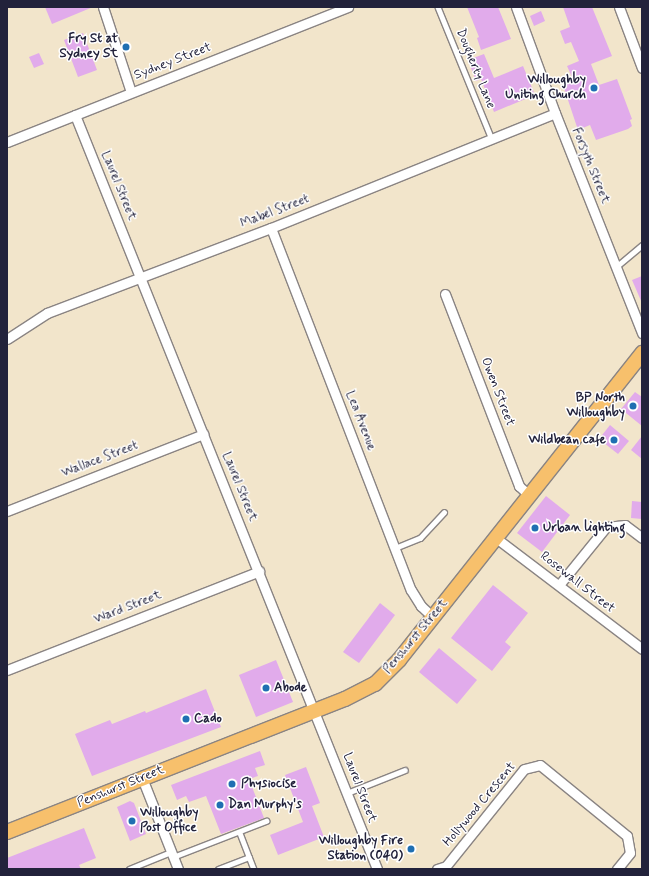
<!DOCTYPE html>
<style>
body{margin:0}
#map{position:relative;width:649px;height:876px;overflow:hidden;background:#f2e5cb;font-family:Mynerve,sans-serif}
div>[style]{position:absolute}
.building>*{inset:0;background:#e1abeb}
.roads{filter:drop-shadow(1px 0 #8a8483) drop-shadow(-1px 0 #8a8483) drop-shadow(0 1px #8a8483) drop-shadow(0 -1px #8a8483)}
.service>*{height:4.5px;margin:-2.25px;padding:0 2.25px;transform-origin:2.25px;border-radius:2.25px;background:#fff}
.minor>*{height:9px;margin:-4.5px;padding:0 4.5px;transform-origin:4.5px;border-radius:4.5px;background:#fff}
.primary>*{height:14px;margin:-7px;padding:0 7px;transform-origin:7px;border-radius:7px;background:#f7c06c}
.dots>*{width:11px;height:11px;translate:-50% -50%;box-sizing:border-box;border:2px solid #fff;border-radius:50%}
span{translate:-50% -50%;white-space:nowrap;text-align:center;line-height:1.15;-webkit-text-stroke:3px #fff;paint-order:stroke}
.poi-label{font-size:13px;color:#22223b;font-weight:700}
.right{translate:-100% -50%;text-align:right}
.left{translate:0 -50%;text-align:left}
.street-label{font-size:13px;color:#22223b}
.frame{position:absolute;inset:0;border:8px solid #22223b;pointer-events:none}
</style>
<div id="map">
<div class="building">
<i style="clip-path:polygon(45px 7px,93px 7px,52px 24px)"></i>
<i style="clip-path:polygon(467px 7px,498px 7px,511px 39px,481px 50px,477px 38px,479px 37px)"></i>
<i style="clip-path:polygon(563px 7px,592px 7px,612px 56px,591px 64px,599px 85px,617px 79px,632px 119px,630px 120px,632px 126px,628px 129px,596px 140px,590px 125px,578px 130px,562px 82px,572px 77px,567px 66px,579px 61px,571px 42px,565px 44px,560px 31px,570px 27px)"></i>
<i style="clip-path:polygon(541px 11px,545px 21px,534px 26px,530px 16px)"></i>
<i style="clip-path:polygon(83px 33px,97px 70px,78px 77px,64px 40px)"></i>
<i style="clip-path:polygon(39px 53px,44px 64px,34px 68px,29px 57px)"></i>
<i style="clip-path:polygon(484px 54px,494px 78px,523px 66px,535px 95px,494px 112px,481px 79px,476px 81px,468px 60px)"></i>
<i style="clip-path:polygon(642px 276px,642px 303px,632px 280px)"></i>
<i style="clip-path:polygon(635px 392px,642px 397px,642px 426px,621px 409px)"></i>
<i style="clip-path:polygon(610px 425px,629px 441px,618px 454px,599px 439px)"></i>
<i style="clip-path:polygon(642px 436px,642px 459px,631px 450px)"></i>
<i style="clip-path:polygon(546px 496px,570px 515px,542px 552px,517px 533px)"></i>
<i style="clip-path:polygon(632px 501px,642px 502px,642px 519px,631px 518px)"></i>
<i style="clip-path:polygon(493px 585px,528px 613px,505px 642px,511px 647px,492px 671px,451px 638px)"></i>
<i style="clip-path:polygon(380px 603px,395px 615px,359px 663px,343px 652px)"></i>
<i style="clip-path:polygon(439px 648px,477px 680px,457px 704px,419px 672px)"></i>
<i style="clip-path:polygon(276px 660px,293px 702px,256px 717px,239px 675px)"></i>
<i style="clip-path:polygon(206px 689px,221px 727px,92px 776px,75px 734px,110px 720px,112px 724px,145px 711px,146px 713px)"></i>
<i style="clip-path:polygon(260px 751px,265px 765px,255px 768px,258px 776px,249px 779px,264px 818px,221px 834px,206px 796px,189px 802px,186px 796px,177px 800px,171px 785px)"></i>
<i style="clip-path:polygon(306px 767px,320px 803px,312px 806px,324px 837px,278px 855px,270px 835px,303px 822px,285px 775px)"></i>
<i style="clip-path:polygon(130px 801px,134px 803px,146px 834px,130px 841px,117px 807px)"></i>
<i style="clip-path:polygon(84px 828px,96px 858px,79px 865px,81px 869px,7px 869px,7px 858px)"></i>
</div>
<div class="roads">
<div class="service">
<i style="left:438px;top:7px;width:143px;rotate:67.8deg"></i>
<i style="left:616px;top:267px;width:34px;rotate:-40deg"></i>
<i style="left:395px;top:548px;width:27px;rotate:-22deg"></i>
<i style="left:420px;top:538px;width:35px;rotate:-47deg"></i>
<i style="left:347px;top:793px;width:62px;rotate:-21.6deg"></i>
<i style="left:240px;top:833px;width:39px;rotate:69deg"></i>
<i style="left:173px;top:857px;width:100px;rotate:-21.2deg"></i>
<i style="left:129px;top:869px;width:45px;rotate:-22deg"></i>
<i style="left:218px;top:869px;width:33px;rotate:-21deg"></i>
</div>
<div class="minor">
<i style="left:103px;top:7px;width:89px;rotate:71.8deg"></i>
<i style="left:516px;top:7px;width:113px;rotate:69.8deg"></i>
<i style="left:555px;top:113px;width:237px;rotate:68.4deg"></i>
<i style="left:619px;top:7px;width:65px;rotate:69.3deg"></i>
<i style="left:75px;top:115px;width:812px;rotate:68.17deg"></i>
<i style="left:7px;top:142px;width:367px;rotate:-21.6deg"></i>
<i style="left:271px;top:228px;width:388px;rotate:68.9deg"></i>
<i style="left:411px;top:590px;width:19px;rotate:58deg"></i>
<i style="left:421px;top:606px;width:16px;rotate:43deg"></i>
<i style="left:445px;top:294px;width:206px;rotate:68.9deg"></i>
<i style="left:519px;top:486px;width:13px;rotate:42deg"></i>
<i style="left:7px;top:339px;width:48px;rotate:-33deg"></i>
<i style="left:47px;top:313px;width:240px;rotate:-20.8deg"></i>
<i style="left:271px;top:228px;width:306px;rotate:-22deg"></i>
<i style="left:7px;top:511px;width:211px;rotate:-21.4deg"></i>
<i style="left:496px;top:538px;width:183px;rotate:37.2deg"></i>
<i style="left:559px;top:585px;width:75px;rotate:-51deg"></i>
<i style="left:606px;top:527px;width:19px;rotate:-6deg"></i>
<i style="left:625px;top:525px;width:21px;rotate:37deg"></i>
<i style="left:7px;top:670px;width:271px;rotate:-21.4deg"></i>
<i style="left:142px;top:778px;width:98px;rotate:68.4deg"></i>
<i style="left:437px;top:869px;width:9px;rotate:-18deg"></i>
<i style="left:446px;top:866px;width:124px;rotate:-51.2deg"></i>
<i style="left:524px;top:769px;width:16px;rotate:-14deg"></i>
<i style="left:540px;top:765px;width:112px;rotate:39.2deg"></i>
<i style="left:627px;top:836px;width:17px;rotate:80deg"></i>
<i style="left:630px;top:853px;width:21px;rotate:129deg"></i>
</div>
<div class="primary">
<i style="left:7px;top:832px;width:363px;rotate:-21.5deg"></i>
<i style="left:345px;top:699px;width:34px;rotate:-27deg"></i>
<i style="left:375px;top:684px;width:34px;rotate:-45deg"></i>
<i style="left:399px;top:660px;width:392px;rotate:-51.6deg"></i>
</div>
</div>
<div class="dots">
<i style="left:126px;top:47px;background:#1f6fb2"></i>
<i style="left:594px;top:88px;background:#1f6fb2"></i>
<i style="left:633px;top:406px;background:#1f6fb2"></i>
<i style="left:614px;top:440px;background:#1f6fb2"></i>
<i style="left:535px;top:528px;background:#1f6fb2"></i>
<i style="left:266px;top:688px;background:#1f6fb2"></i>
<i style="left:186px;top:719px;background:#1f6fb2"></i>
<i style="left:232px;top:784px;background:#1f6fb2"></i>
<i style="left:220px;top:805px;background:#1f6fb2"></i>
<i style="left:132px;top:821px;background:#1f6fb2"></i>
<i style="left:411px;top:849px;background:#1f6fb2"></i>
</div>
<div class="poi-label">
<span class="right" style="left:118px;top:47px">Fry St at<br>Sydney St</span>
<span class="right" style="left:586px;top:88px">Willoughby<br>Uniting Church</span>
<span class="right" style="left:625px;top:406px">BP North<br>Willoughby</span>
<span class="right" style="left:606px;top:440px">Wildbean cafe</span>
<span class="left" style="left:543px;top:528px">Urban lighting</span>
<span class="left" style="left:274px;top:688px">Abode</span>
<span class="left" style="left:194px;top:719px">Cado</span>
<span class="left" style="left:241px;top:784px">Physiocise</span>
<span class="left" style="left:228px;top:805px">Dan Murphy's</span>
<span class="left" style="left:140px;top:821px">Willoughby<br>Post Office</span>
<span class="right" style="left:403px;top:849px">Willoughby Fire<br>Station (040)</span>
</div>
<div class="street-label">
<span style="left:173px;top:62px;rotate:-21deg">Sydney Street</span>
<span style="left:475px;top:69px;rotate:68deg">Dougherty Lane</span>
<span style="left:590px;top:166px;rotate:68deg">Forsyth Street</span>
<span style="left:118px;top:186px;rotate:68deg">Laurel Street</span>
<span style="left:275px;top:212px;rotate:-21deg">Mabel Street</span>
<span style="left:497px;top:392px;rotate:69deg">Owen Street</span>
<span style="left:360px;top:421px;rotate:69deg">Lea Avenue</span>
<span style="left:100px;top:460px;rotate:-21deg">Wallace Street</span>
<span style="left:239px;top:487px;rotate:68deg">Laurel Street</span>
<span style="left:577px;top:583px;rotate:38deg">Rosewall Street</span>
<span style="left:128px;top:608px;rotate:-21deg">Ward Street</span>
<span style="left:416px;top:637px;rotate:-50deg">Penshurst Street</span>
<span style="left:121px;top:787px;rotate:-22deg">Penshurst Street</span>
<span style="left:359px;top:788px;rotate:69deg">Laurel Street</span>
<span style="left:480px;top:805px;rotate:-50deg">Hollywood Crescent</span>
</div>
<div class="frame"></div>
</div>
